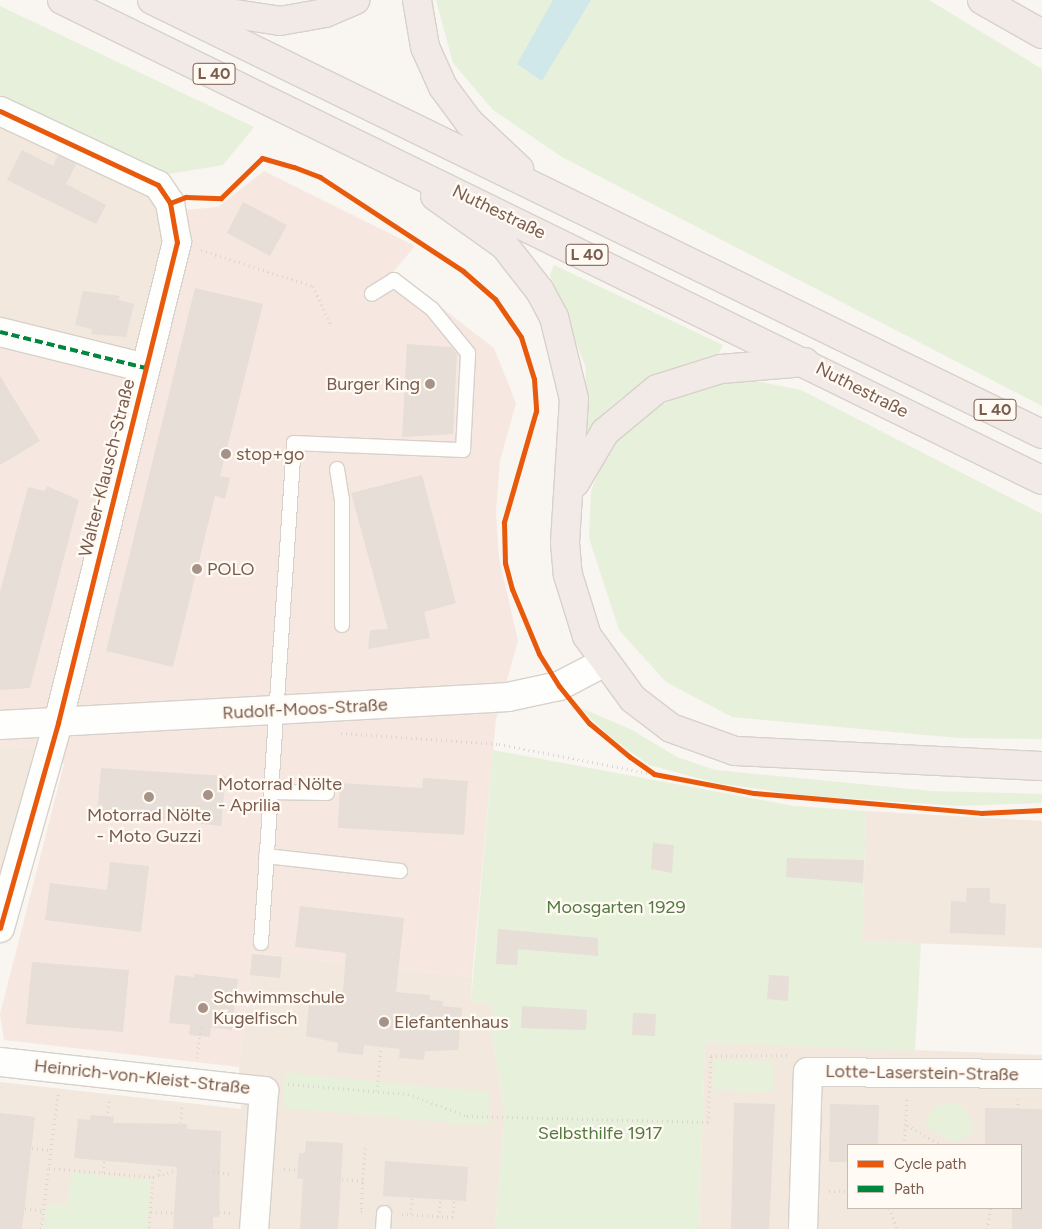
<!DOCTYPE html>
<meta charset="utf-8">
<style>
body{margin:0}
#map{position:relative;width:1042px;height:1229px;overflow:hidden;background:#f9f5f0;font-family:Figtree,sans-serif}
div>[style]{position:absolute}
.residential>*{inset:0;background:#f2e8de}
.commercial>*{inset:0;background:#f6e8e1}
.green>*{inset:0;background:#e7f0db}
.water>*{inset:0;background:#d0e8ea}
.building>*{inset:0;background:#e6ded7}
.path>*{height:3px;margin-top:-1.5px;transform-origin:0;background:repeating-linear-gradient(90deg,#dcd5d0 0 1px,transparent 0 5px)}
.roads{filter:drop-shadow(1px 0 #d7d1cb) drop-shadow(-1px 0 #d7d1cb) drop-shadow(0 1px #d7d1cb) drop-shadow(0 -1px #d7d1cb)}
.lane>*{height:14px;margin:-7px;padding:0 7px;transform-origin:7px;border-radius:7px;background:#fefefd}
.street>*{height:28px;margin:-14px;padding:0 14px;transform-origin:14px;border-radius:14px;background:#fefefd}
.highway>*{height:28px;margin:-14px;padding:0 14px;transform-origin:14px;border-radius:14px;background:#f2eae7}
.quiet>*{height:4px;margin-top:-2px;transform-origin:0;background:repeating-linear-gradient(90deg,#00873e 0 8px,transparent 0 12px)}
.cycleway>*{height:5px;margin:-2.5px;padding:0 2.5px;transform-origin:2.5px;border-radius:2.5px;background:#e8590c}
.dots>*{width:14px;height:14px;translate:-50% -50%;box-sizing:border-box;border:2px solid #fffaf3;border-radius:50%}
span{translate:-50% -50%;white-space:nowrap;text-align:center;line-height:1.15;-webkit-text-stroke:4.5px #fffaf3;paint-order:stroke}
.shield-label span{padding:1px 4px;background:#fffaf3;border:1px solid;border-radius:4px;-webkit-text-stroke-width:0}
.shield-label{font-size:16px;color:#7a5c4d;font-weight:700}
.street-label{font-size:18px;color:#7a5c4d}
.poi-label{font-size:18px;color:#7a5c4d}
.right{translate:-100% -50%;text-align:right}
.left{translate:0 -50%;text-align:left}
.park-label{font-size:18px;color:#537a41}
.legend{position:absolute;left:847px;top:1144px;width:175px;height:65px;box-sizing:border-box;background:#fffaf3;border:1px solid #cabbb1;margin:0;padding:6px 9px;list-style:none;font-size:15px;color:#7a5c4d}
.legend li{display:flex;align-items:center;gap:10px;height:25px}
.legend b{width:25px;border:1px solid #cabbb1}
</style>
<div id="map">
<div class="residential">
<i style="clip-path:polygon(0 125px,160px 199px,175px 228px,146px 368px,0 339px)"></i>
<i style="clip-path:polygon(0 746px,35px 747px,0 884px)"></i>
<i style="clip-path:polygon(866px 811px,1042px 821px,1042px 948px,862px 941px)"></i>
<i style="clip-path:polygon(252px 953px,472px 977px,471px 1001px,493px 1005px,492px 1034px,505px 1115px,495px 1229px,0 1229px,0 1082px,241px 1109px,239px 1067px)"></i>
<i style="clip-path:polygon(evenodd,705px 1042px,1042px 1055px,1042px 1229px,699px 1229px,705px 1042px,848px 1145px,1021px 1145px,1021px 1208px,848px 1208px,848px 1145px)"></i>
</div>
<div class="commercial">
<i style="clip-path:polygon(264px 171px,415px 246px,394px 271px,494px 348px,516px 403px,500px 461px,496px 511px,499px 558px,518px 641px,496px 719px,472px 977px,252px 953px,239px 1067px,4px 1040px,0 1014px,64px 764px,35px 747px,0 746px,0 339px,146px 368px,183px 210px,218px 207px)"></i>
</div>
<div class="green">
<i style="clip-path:polygon(436px 0,929px 0,1042px 69px,1042px 406px,562px 157px,493px 110px,453px 63px)"></i>
<i style="clip-path:polygon(0 6px,254px 127px,223px 165px,169px 174px,0 97px)"></i>
<i style="clip-path:polygon(554px 265px,723px 345px,716px 359px,641px 384px,621px 398px,605px 412px,582px 459px,586px 368px,550px 275px)"></i>
<i style="clip-path:polygon(755px 381px,801px 390px,1042px 514px,1042px 739px,958px 738px,732px 717px,666px 682px,619px 630px,589px 538px,591px 491px,603px 460px,624px 431px,648px 410px,719px 382px)"></i>
<i style="clip-path:polygon(579px 707px,632px 730px,677px 757px,715px 770px,932px 791px,1042px 794px,1042px 803px,959px 806px,800px 795px,716px 783px,649px 765px,610px 737px)"></i>
<i style="clip-path:polygon(493px 750px,794px 806px,866px 811px,862px 941px,921px 943px,915px 1051px,705px 1042px,699px 1229px,495px 1229px,505px 1115px,492px 1034px,493px 1005px,471px 1001px)"></i>
<i style="clip-path:polygon(714px 1059px,774px 1061px,773px 1092px,713px 1090px)"></i>
<i style="clip-path:polygon(285px 1073px,490px 1092px,489px 1126px,283px 1108px)"></i>
<i style="clip-path:polygon(959px 1103px,972px 1119px,973px 1133px,954px 1142px,929px 1129px,925px 1122px,935px 1106px)"></i>
<i style="clip-path:polygon(71px 1172px,151px 1180px,147px 1229px,44px 1229px,47px 1204px,68px 1205px)"></i>
</div>
<div class="water">
<i style="clip-path:polygon(553px 0,591px 0,542px 81px,517px 64px)"></i>
</div>
<div class="building">
<i style="clip-path:polygon(22px 150px,53px 166px,58px 155px,76px 164px,66px 184px,106px 205px,96px 224px,7px 180px)"></i>
<i style="clip-path:polygon(243px 202px,287px 225px,270px 256px,227px 233px)"></i>
<i style="clip-path:polygon(195px 288px,263px 304px,220px 476px,230px 478px,225px 499px,215px 496px,173px 667px,106px 651px)"></i>
<i style="clip-path:polygon(83px 291px,120px 296px,118px 300px,134px 304px,126px 337px,91px 334px,92px 329px,75px 325px)"></i>
<i style="clip-path:polygon(407px 344px,451px 347px,457px 354px,453px 434px,402px 437px)"></i>
<i style="clip-path:polygon(0 376px,40px 441px,0 465px)"></i>
<i style="clip-path:polygon(422px 475px,456px 603px,424px 612px,430px 638px,368px 649px,370px 630px,388px 629px,351px 493px)"></i>
<i style="clip-path:polygon(47px 486px,79px 500px,30px 688px,0 690px,0 592px,28px 487px,45px 491px)"></i>
<i style="clip-path:polygon(101px 768px,226px 776px,221px 826px,97px 813px)"></i>
<i style="clip-path:polygon(423px 778px,468px 781px,464px 835px,338px 828px,340px 783px,422px 788px)"></i>
<i style="clip-path:polygon(653px 843px,674px 845px,672px 873px,651px 869px)"></i>
<i style="clip-path:polygon(787px 858px,864px 860px,863px 883px,786px 877px)"></i>
<i style="clip-path:polygon(110px 862px,149px 866px,141px 932px,45px 920px,50px 883px,107px 890px)"></i>
<i style="clip-path:polygon(967px 888px,990px 888px,990px 903px,1006px 904px,1005px 935px,950px 933px,951px 901px,966px 902px)"></i>
<i style="clip-path:polygon(300px 906px,404px 918px,396px 992px,430px 995px,430px 1000px,443px 1001px,442px 1006px,462px 1008px,458px 1050px,425px 1051px,424px 1060px,399px 1058px,400px 1049px,364px 1045px,363px 1055px,337px 1052px,338px 1043px,306px 1036px,310px 994px,343px 992px,346px 953px,295px 947px)"></i>
<i style="clip-path:polygon(498px 929px,598px 938px,598px 956px,518px 949px,517px 965px,496px 964px)"></i>
<i style="clip-path:polygon(252px 954px,282px 957px,280px 978px,250px 975px)"></i>
<i style="clip-path:polygon(32px 962px,129px 970px,123px 1032px,26px 1024px)"></i>
<i style="clip-path:polygon(194px 974px,238px 979px,232px 1030px,211px 1027px,210px 1037px,189px 1035px,190px 1025px,169px 1023px,175px 975px,194px 977px)"></i>
<i style="clip-path:polygon(769px 975px,789px 976px,788px 1001px,767px 999px)"></i>
<i style="clip-path:polygon(522px 1006px,587px 1010px,586px 1030px,521px 1028px)"></i>
<i style="clip-path:polygon(633px 1013px,656px 1014px,655px 1036px,632px 1035px)"></i>
<i style="clip-path:polygon(734px 1103px,775px 1104px,769px 1229px,731px 1229px)"></i>
<i style="clip-path:polygon(830px 1104px,879px 1105px,878px 1145px,848px 1145px,848px 1162px,829px 1162px)"></i>
<i style="clip-path:polygon(985px 1108px,1042px 1109px,1042px 1229px,1012px 1229px,1012px 1208px,1021px 1208px,1021px 1145px,985px 1145px)"></i>
<i style="clip-path:polygon(0 1113px,35px 1117px,22px 1229px,0 1229px)"></i>
<i style="clip-path:polygon(91px 1115px,114px 1117px,113px 1123px,187px 1124px,187px 1129px,221px 1131px,219px 1217px,213px 1217px,213px 1229px,173px 1229px,177px 1167px,74px 1158px,78px 1119px,90px 1120px)"></i>
<i style="clip-path:polygon(306px 1141px,343px 1143px,338px 1229px,300px 1229px,303px 1179px,297px 1178px,299px 1153px,305px 1153px)"></i>
<i style="clip-path:polygon(385px 1161px,468px 1167px,466px 1201px,383px 1196px)"></i>
</div>
<div class="path">
<i style="left:201px;top:250px;width:118px;rotate:17.8deg"></i>
<i style="left:313px;top:286px;width:41px;rotate:65.3deg"></i>
<i style="left:341px;top:733px;width:158px;rotate:4deg"></i>
<i style="left:499px;top:744px;width:158px;rotate:11deg"></i>
<i style="left:197px;top:1058px;width:32px;rotate:-83deg"></i>
<i style="left:288px;top:1084px;width:120px;rotate:4.8deg"></i>
<i style="left:408px;top:1094px;width:63px;rotate:20.4deg"></i>
<i style="left:467px;top:1116px;width:241px;rotate:1.4deg"></i>
<i style="left:708px;top:1122px;width:66px;rotate:-87.4deg"></i>
<i style="left:711px;top:1056px;width:78px;rotate:-0.7deg"></i>
<i style="left:377px;top:1091px;width:44px;rotate:-84.8deg"></i>
<i style="left:1018px;top:1109px;width:10px;rotate:-90deg"></i>
<i style="left:107px;top:1117px;width:17px;rotate:-83deg"></i>
<i style="left:181px;top:1123px;width:17px;rotate:-87deg"></i>
<i style="left:907px;top:1125px;width:39px;rotate:30deg"></i>
<i style="left:904px;top:1145px;width:48px;rotate:-86.4deg"></i>
<i style="left:32px;top:1148px;width:19px;rotate:6deg"></i>
<i style="left:365px;top:1148px;width:63px;rotate:93.6deg"></i>
<i style="left:361px;top:1211px;width:5px;rotate:11deg"></i>
<i style="left:49px;top:1168px;width:104px;rotate:4.9deg"></i>
<i style="left:153px;top:1177px;width:52px;rotate:94.4deg"></i>
<i style="left:284px;top:1169px;width:14px;rotate:4deg"></i>
<i style="left:103px;top:1172px;width:11px;rotate:-85deg"></i>
<i style="left:213px;top:1172px;width:20px;rotate:6deg"></i>
<i style="left:159px;top:1175px;width:9px;rotate:-84deg"></i>
<i style="left:153px;top:1177px;width:25px;rotate:-16deg"></i>
<i style="left:342px;top:1179px;width:21px;rotate:5deg"></i>
<i style="left:829px;top:1191px;width:19px"></i>
<i style="left:25px;top:1208px;width:17px;rotate:10deg"></i>
<i style="left:889px;top:1208px;width:22px;rotate:69deg"></i>
<i style="left:151px;top:1212px;width:23px;rotate:2deg"></i>
<i style="left:219px;top:1212px;width:12px;rotate:5deg"></i>
<i style="left:402px;top:1214px;width:51px;rotate:3.4deg"></i>
<i style="left:453px;top:1217px;width:18px;rotate:-87deg"></i>
<i style="left:411px;top:1214px;width:18px;rotate:-87deg"></i>
<i style="left:439px;top:1217px;width:19px;rotate:-87deg"></i>
<i style="left:41px;top:1229px;width:136px;rotate:-82.8deg"></i>
<i style="left:987px;top:1229px;width:21px;rotate:-79deg"></i>
</div>
<div class="roads">
<div class="lane">
<i style="left:337px;top:469px;width:30px;rotate:81deg"></i>
<i style="left:342px;top:499px;width:126px;rotate:90deg"></i>
<i style="left:271px;top:792px;width:56px;rotate:1deg"></i>
<i style="left:266px;top:856px;width:135px;rotate:6.4deg"></i>
<i style="left:261px;top:943px;width:501px;rotate:-86.22deg"></i>
<i style="left:294px;top:443px;width:169px;rotate:2.4deg"></i>
<i style="left:463px;top:450px;width:97px;rotate:-87deg"></i>
<i style="left:468px;top:353px;width:57px;rotate:-129.3deg"></i>
<i style="left:432px;top:309px;width:48px;rotate:-142.7deg"></i>
<i style="left:394px;top:280px;width:26px;rotate:148deg"></i>
<i style="left:383px;top:1229px;width:16px;rotate:-86deg"></i>
</div>
<div class="street">
<i style="left:0;top:111px;width:174px;rotate:25.1deg"></i>
<i style="left:158px;top:185px;width:22px;rotate:56deg"></i>
<i style="left:170px;top:203px;width:40px;rotate:80deg"></i>
<i style="left:177px;top:242px;width:496px;rotate:103.9deg"></i>
<i style="left:58px;top:723px;width:213px;rotate:105.8deg"></i>
<i style="left:0;top:332px;width:150px;rotate:13.9deg"></i>
<i style="left:0;top:725px;width:509px;rotate:-3.15deg"></i>
<i style="left:508px;top:697px;width:52px;rotate:-12.2deg"></i>
<i style="left:559px;top:686px;width:50px;rotate:-27.6deg"></i>
<i style="left:0;top:1062px;width:266px;rotate:6.3deg"></i>
<i style="left:264px;top:1091px;width:138px;rotate:94.1deg"></i>
<i style="left:803px;top:1229px;width:157px;rotate:-88.2deg"></i>
<i style="left:808px;top:1072px;width:234px;rotate:0.5deg"></i>
</div>
<div class="highway">
<i style="left:62px;top:0;width:1091px;rotate:26.1deg"></i>
<i style="left:152px;top:0;width:990px;rotate:26deg"></i>
<i style="left:417px;top:0;width:48px;rotate:80.3deg"></i>
<i style="left:425px;top:47px;width:44px;rotate:65.8deg"></i>
<i style="left:443px;top:87px;width:44px;rotate:53.4deg"></i>
<i style="left:469px;top:122px;width:69px;rotate:43.2deg"></i>
<i style="left:982px;top:0;width:69px;rotate:29.5deg"></i>
<i style="left:189px;top:7px;width:92px;rotate:8.7deg"></i>
<i style="left:280px;top:21px;width:46px;rotate:-10.1deg"></i>
<i style="left:325px;top:13px;width:33px;rotate:-23deg"></i>
<i style="left:435px;top:196px;width:85px;rotate:35.4deg"></i>
<i style="left:504px;top:245px;width:58px;rotate:52deg"></i>
<i style="left:540px;top:291px;width:30px;rotate:62deg"></i>
<i style="left:554px;top:317px;width:84px;rotate:76.3deg"></i>
<i style="left:574px;top:399px;width:144px;rotate:93.6deg"></i>
<i style="left:565px;top:543px;width:32px;rotate:85deg"></i>
<i style="left:568px;top:575px;width:64px;rotate:72.7deg"></i>
<i style="left:587px;top:636px;width:78px;rotate:53.9deg"></i>
<i style="left:633px;top:699px;width:48px;rotate:37.3deg"></i>
<i style="left:671px;top:728px;width:68px;rotate:19.8deg"></i>
<i style="left:735px;top:751px;width:307px;rotate:2.8deg"></i>
<i style="left:575px;top:483px;width:59px;rotate:-59.5deg"></i>
<i style="left:605px;top:432px;width:67px;rotate:-39.6deg"></i>
<i style="left:657px;top:389px;width:67px;rotate:-17.4deg"></i>
<i style="left:721px;top:369px;width:84px;rotate:-4.8deg"></i>
</div>
</div>
<div class="quiet">
<i style="left:0;top:332px;width:150px;rotate:13.9deg"></i>
<i style="left:146px;top:368px;width:5px;rotate:-79deg"></i>
</div>
<div class="cycleway">
<i style="left:0;top:111px;width:174px;rotate:25.1deg"></i>
<i style="left:158px;top:185px;width:22px;rotate:56deg"></i>
<i style="left:170px;top:203px;width:40px;rotate:80deg"></i>
<i style="left:177px;top:242px;width:496px;rotate:103.9deg"></i>
<i style="left:58px;top:723px;width:213px;rotate:105.8deg"></i>
<i style="left:170px;top:203px;width:17px;rotate:-21deg"></i>
<i style="left:186px;top:197px;width:35px;rotate:2deg"></i>
<i style="left:221px;top:198px;width:57px;rotate:-44.3deg"></i>
<i style="left:262px;top:158px;width:33px;rotate:16deg"></i>
<i style="left:294px;top:167px;width:28px;rotate:21deg"></i>
<i style="left:320px;top:177px;width:171px;rotate:33.3deg"></i>
<i style="left:463px;top:271px;width:43px;rotate:41.2deg"></i>
<i style="left:495px;top:299px;width:46px;rotate:55.6deg"></i>
<i style="left:521px;top:337px;width:44px;rotate:72.8deg"></i>
<i style="left:534px;top:379px;width:32px;rotate:86deg"></i>
<i style="left:536px;top:411px;width:116px;rotate:106.1deg"></i>
<i style="left:504px;top:522px;width:41px;rotate:88.6deg"></i>
<i style="left:505px;top:563px;width:27px;rotate:75deg"></i>
<i style="left:512px;top:589px;width:70px;rotate:67.4deg"></i>
<i style="left:539px;top:654px;width:38px;rotate:58deg"></i>
<i style="left:559px;top:686px;width:48px;rotate:51deg"></i>
<i style="left:589px;top:723px;width:53px;rotate:39.7deg"></i>
<i style="left:630px;top:757px;width:29px;rotate:35deg"></i>
<i style="left:654px;top:774px;width:102px;rotate:10.8deg"></i>
<i style="left:754px;top:793px;width:228px;rotate:5deg"></i>
<i style="left:981px;top:813px;width:61px;rotate:-2.8deg"></i>
</div>
<div class="dots">
<i style="left:430px;top:384px;background:#a69286"></i>
<i style="left:226px;top:454px;background:#a69286"></i>
<i style="left:197px;top:569px;background:#a69286"></i>
<i style="left:208px;top:795px;background:#a69286"></i>
<i style="left:149px;top:797px;background:#a69286"></i>
<i style="left:203px;top:1008px;background:#a69286"></i>
<i style="left:384px;top:1022px;background:#a69286"></i>
</div>
<div class="shield-label">
<span style="left:214px;top:74px">L 40</span>
<span style="left:587px;top:255px">L 40</span>
<span style="left:995px;top:410px">L 40</span>
</div>
<div class="street-label">
<span style="left:499px;top:212px;rotate:26deg">Nuthestraße</span>
<span style="left:862px;top:390px;rotate:27deg">Nuthestraße</span>
<span style="left:107px;top:468px;rotate:-76deg">Walter-Klausch-Straße</span>
<span style="left:305px;top:709px;rotate:-3deg">Rudolf-Moos-Straße</span>
<span style="left:922px;top:1073px;rotate:1deg">Lotte-Laserstein-Straße</span>
<span style="left:142px;top:1077px;rotate:6deg">Heinrich-von-Kleist-Straße</span>
</div>
<div class="poi-label">
<span class="right" style="left:420px;top:384px">Burger King</span>
<span class="left" style="left:236px;top:454px">stop+go</span>
<span class="left" style="left:207px;top:569px">POLO</span>
<span class="left" style="left:218px;top:795px">Motorrad Nölte<br>- Aprilia</span>
<span style="left:149px;top:826px">Motorrad Nölte<br>- Moto Guzzi</span>
<span class="left" style="left:213px;top:1008px">Schwimmschule<br>Kugelfisch</span>
<span class="left" style="left:394px;top:1022px">Elefantenhaus</span>
</div>
<div class="park-label">
<span style="left:616px;top:907px">Moosgarten 1929</span>
<span style="left:600px;top:1133px">Selbsthilfe 1917</span>
</div>
<ul class="legend">
<li><b style="height:6px;background:#e8590c"></b>Cycle path</li>
<li><b style="height:6px;background:#00873e"></b>Path</li>
</ul>
</div>
